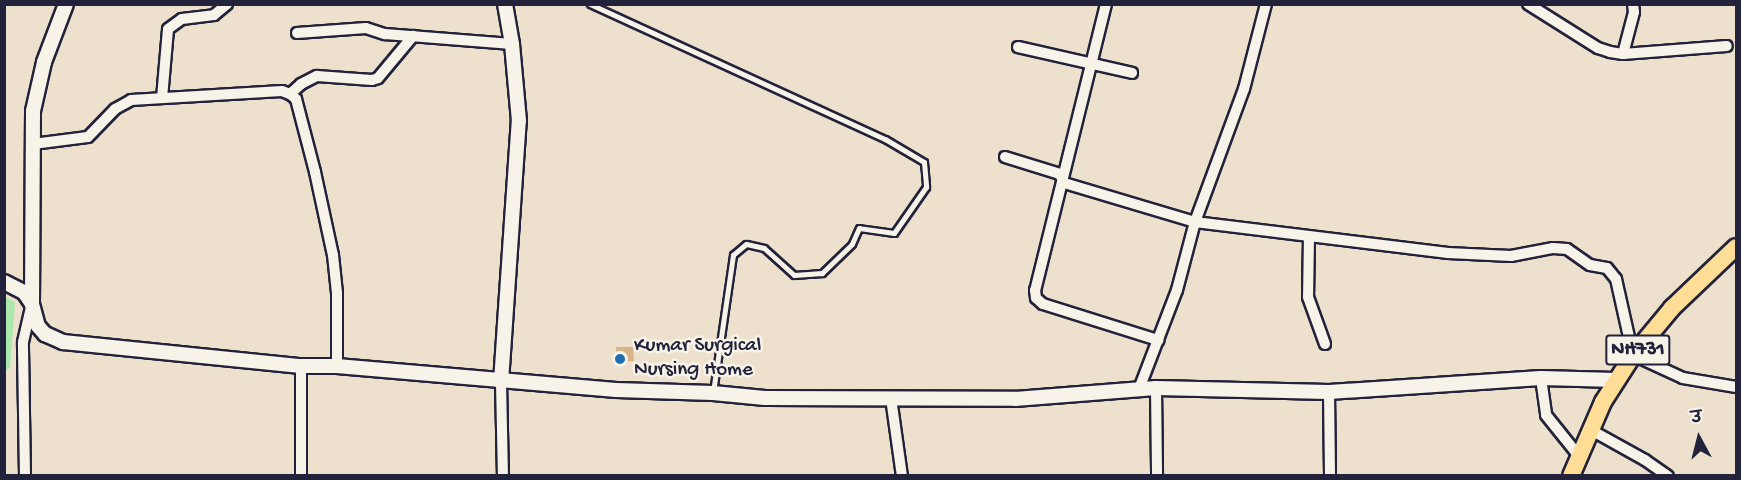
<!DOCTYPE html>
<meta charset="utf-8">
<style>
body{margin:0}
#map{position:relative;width:1741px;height:480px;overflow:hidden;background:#ede0cc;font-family:"Gochi Hand","Playpen Sans Deva",sans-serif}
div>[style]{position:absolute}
.green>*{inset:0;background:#ace8ae}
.building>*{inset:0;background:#d7b589}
.roads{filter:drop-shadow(2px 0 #22223b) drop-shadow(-2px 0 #22223b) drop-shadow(0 2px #22223b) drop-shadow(0 -2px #22223b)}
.service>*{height:5px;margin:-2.5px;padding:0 2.5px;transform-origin:2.5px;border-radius:2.5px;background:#f7f3e8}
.minor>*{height:10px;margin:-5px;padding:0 5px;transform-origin:5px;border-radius:5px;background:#f7f3e8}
.tertiary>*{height:14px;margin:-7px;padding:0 7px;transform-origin:7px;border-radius:7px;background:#f7f3e8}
.trunk>*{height:16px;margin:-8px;padding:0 8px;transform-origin:8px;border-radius:8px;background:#fedd96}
.dots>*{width:16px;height:16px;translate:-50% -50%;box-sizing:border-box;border:3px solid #f7f3e8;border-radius:50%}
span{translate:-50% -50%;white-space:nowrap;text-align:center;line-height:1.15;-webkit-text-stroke:5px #f7f3e8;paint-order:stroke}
.shield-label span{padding:2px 4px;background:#f7f3e8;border:2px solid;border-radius:4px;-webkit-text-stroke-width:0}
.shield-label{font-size:20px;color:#22223b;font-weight:700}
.poi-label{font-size:21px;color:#22223b}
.left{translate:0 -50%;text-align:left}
.frame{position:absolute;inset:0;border:6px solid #22223b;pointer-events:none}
.north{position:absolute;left:1669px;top:408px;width:60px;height:60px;-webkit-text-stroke:4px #f7f3e8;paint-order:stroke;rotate:353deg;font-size:16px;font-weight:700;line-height:24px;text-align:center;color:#22223b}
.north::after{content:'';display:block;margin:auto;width:21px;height:27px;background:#22223b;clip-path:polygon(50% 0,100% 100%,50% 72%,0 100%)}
</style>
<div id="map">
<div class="green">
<i style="clip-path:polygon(5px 296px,15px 303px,10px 368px,5px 370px)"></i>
</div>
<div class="building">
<i style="clip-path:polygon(616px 347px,633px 347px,634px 361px,617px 362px)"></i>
</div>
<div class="roads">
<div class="service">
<i style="left:590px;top:4px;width:324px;rotate:24.6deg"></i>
<i style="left:885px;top:139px;width:45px;rotate:30.5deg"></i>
<i style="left:924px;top:162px;width:25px;rotate:85deg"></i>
<i style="left:926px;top:187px;width:56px;rotate:124.8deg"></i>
<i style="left:894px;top:233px;width:35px;rotate:-172deg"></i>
<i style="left:859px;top:228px;width:17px;rotate:114deg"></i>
<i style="left:852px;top:244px;width:42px;rotate:136deg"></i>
<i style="left:822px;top:273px;width:28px;rotate:176deg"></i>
<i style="left:794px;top:275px;width:40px;rotate:-138deg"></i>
<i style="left:764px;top:248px;width:18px;rotate:-167deg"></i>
<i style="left:746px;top:244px;width:17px;rotate:140deg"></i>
<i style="left:733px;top:255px;width:138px;rotate:98.3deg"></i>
</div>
<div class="minor">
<i style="left:1106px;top:4px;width:295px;rotate:103.9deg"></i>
<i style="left:1035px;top:290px;width:8px;rotate:83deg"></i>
<i style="left:1036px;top:298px;width:9px;rotate:41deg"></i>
<i style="left:1043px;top:304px;width:121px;rotate:17.4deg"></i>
<i style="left:1528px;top:4px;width:83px;rotate:32.2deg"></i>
<i style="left:1598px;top:48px;width:13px;rotate:18deg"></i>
<i style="left:1610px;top:52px;width:13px;rotate:9deg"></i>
<i style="left:1623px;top:54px;width:104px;rotate:-4.4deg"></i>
<i style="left:297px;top:33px;width:69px;rotate:-4.1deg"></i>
<i style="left:366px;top:28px;width:20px;rotate:18deg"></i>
<i style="left:385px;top:34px;width:127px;rotate:4.5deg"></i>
<i style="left:1018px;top:47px;width:117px;rotate:12.8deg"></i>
<i style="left:1623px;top:54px;width:43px;rotate:-75.3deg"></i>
<i style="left:1634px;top:12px;width:8px;rotate:-97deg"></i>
<i style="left:290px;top:94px;width:15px;rotate:-42deg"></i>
<i style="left:301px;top:84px;width:18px;rotate:-27deg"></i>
<i style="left:317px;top:76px;width:55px;rotate:4.2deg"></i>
<i style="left:372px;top:80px;width:6px;rotate:-18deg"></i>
<i style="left:378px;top:78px;width:55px;rotate:-50.2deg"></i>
<i style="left:162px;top:98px;width:69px;rotate:-85deg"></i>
<i style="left:168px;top:29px;width:17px;rotate:-36deg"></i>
<i style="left:182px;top:19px;width:32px;rotate:-7deg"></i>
<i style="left:214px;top:15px;width:17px;rotate:-40deg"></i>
<i style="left:33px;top:144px;width:55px;rotate:-7.3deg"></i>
<i style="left:88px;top:137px;width:39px;rotate:-46deg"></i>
<i style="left:115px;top:109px;width:18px;rotate:-29deg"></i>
<i style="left:131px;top:100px;width:151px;rotate:-3.4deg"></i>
<i style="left:282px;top:91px;width:9px;rotate:21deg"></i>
<i style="left:290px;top:94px;width:8px;rotate:40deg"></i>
<i style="left:296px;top:99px;width:75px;rotate:75.4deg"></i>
<i style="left:315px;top:172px;width:85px;rotate:77.8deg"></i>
<i style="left:333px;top:255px;width:39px;rotate:84deg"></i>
<i style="left:337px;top:294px;width:72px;rotate:90deg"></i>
<i style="left:1005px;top:157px;width:58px;rotate:17.2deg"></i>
<i style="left:1060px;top:174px;width:10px;rotate:66deg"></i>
<i style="left:1064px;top:183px;width:137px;rotate:16.6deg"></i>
<i style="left:1195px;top:222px;width:255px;rotate:7deg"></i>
<i style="left:1448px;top:253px;width:63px;rotate:2.7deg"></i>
<i style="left:1511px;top:256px;width:43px;rotate:-10.8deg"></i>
<i style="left:1553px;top:248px;width:14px;rotate:4deg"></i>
<i style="left:1567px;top:249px;width:28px;rotate:35deg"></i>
<i style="left:1590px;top:265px;width:17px;rotate:10deg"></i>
<i style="left:1607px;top:268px;width:14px;rotate:51deg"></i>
<i style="left:1616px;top:279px;width:78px;rotate:77.4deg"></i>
<i style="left:1633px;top:355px;width:55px;rotate:24.7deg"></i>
<i style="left:1683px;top:378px;width:54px;rotate:9.6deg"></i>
<i style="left:1309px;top:236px;width:61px;rotate:90.9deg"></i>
<i style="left:1308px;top:297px;width:50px;rotate:70.1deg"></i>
<i style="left:1541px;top:378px;width:37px;rotate:82deg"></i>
<i style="left:1546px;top:415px;width:53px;rotate:51.2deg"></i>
<i style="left:501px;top:382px;width:94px;rotate:88.8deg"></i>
<i style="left:1156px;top:388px;width:88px;rotate:89.3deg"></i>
<i style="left:1139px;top:389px;width:106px;rotate:-69deg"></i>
<i style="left:1177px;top:290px;width:70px;rotate:-75.2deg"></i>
<i style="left:1195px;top:222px;width:142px;rotate:-69.8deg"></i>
<i style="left:1244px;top:89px;width:88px;rotate:-75.5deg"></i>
<i style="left:1329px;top:392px;width:84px;rotate:89.3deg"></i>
<i style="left:891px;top:398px;width:79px;rotate:82deg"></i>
<i style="left:1591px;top:430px;width:62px;rotate:29.1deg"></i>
<i style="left:1645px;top:460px;width:28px;rotate:35deg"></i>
<i style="left:25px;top:476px;width:134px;rotate:-90.9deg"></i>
<i style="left:23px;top:342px;width:39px;rotate:-77deg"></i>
<i style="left:301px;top:476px;width:110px;rotate:-90deg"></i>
</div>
<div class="tertiary">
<i style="left:4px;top:282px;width:22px;rotate:27deg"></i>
<i style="left:24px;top:292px;width:14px;rotate:56deg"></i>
<i style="left:32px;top:304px;width:23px;rotate:75deg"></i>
<i style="left:38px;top:326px;width:11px;rotate:49deg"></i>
<i style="left:45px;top:334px;width:20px;rotate:24deg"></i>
<i style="left:63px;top:342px;width:239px;rotate:5.8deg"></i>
<i style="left:301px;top:366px;width:36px"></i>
<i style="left:337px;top:366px;width:280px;rotate:4.9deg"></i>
<i style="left:616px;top:390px;width:97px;rotate:1.8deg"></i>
<i style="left:713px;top:393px;width:52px;rotate:5.5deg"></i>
<i style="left:765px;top:398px;width:250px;rotate:0.2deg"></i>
<i style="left:1015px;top:399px;width:141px;rotate:-4.5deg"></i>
<i style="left:1156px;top:388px;width:173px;rotate:1.3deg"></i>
<i style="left:1329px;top:392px;width:212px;rotate:-3.8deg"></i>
<i style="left:1541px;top:378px;width:75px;rotate:1.5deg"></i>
<i style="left:32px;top:304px;width:193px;rotate:-89.7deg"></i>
<i style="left:33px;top:111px;width:50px;rotate:-77.3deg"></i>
<i style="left:44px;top:62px;width:62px;rotate:-69.2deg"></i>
<i style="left:501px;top:382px;width:262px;rotate:-86.1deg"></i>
<i style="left:519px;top:121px;width:77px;rotate:-95.2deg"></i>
<i style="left:512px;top:44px;width:41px;rotate:-99.9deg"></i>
</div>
<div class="trunk">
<i style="left:1571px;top:476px;width:81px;rotate:-66.6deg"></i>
<i style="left:1603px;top:402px;width:56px;rotate:-57.4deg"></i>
<i style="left:1633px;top:355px;width:61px;rotate:-50.3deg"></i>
<i style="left:1672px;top:308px;width:88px;rotate:-43.6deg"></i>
</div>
</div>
<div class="dots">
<i style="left:620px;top:359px;background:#1f6fb2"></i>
</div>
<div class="shield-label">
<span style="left:1638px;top:350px">NH731</span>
</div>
<div class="poi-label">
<span class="left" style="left:634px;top:359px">Kumar Surgical<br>Nursing Home</span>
</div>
<div class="frame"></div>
<div class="north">उ</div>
</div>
